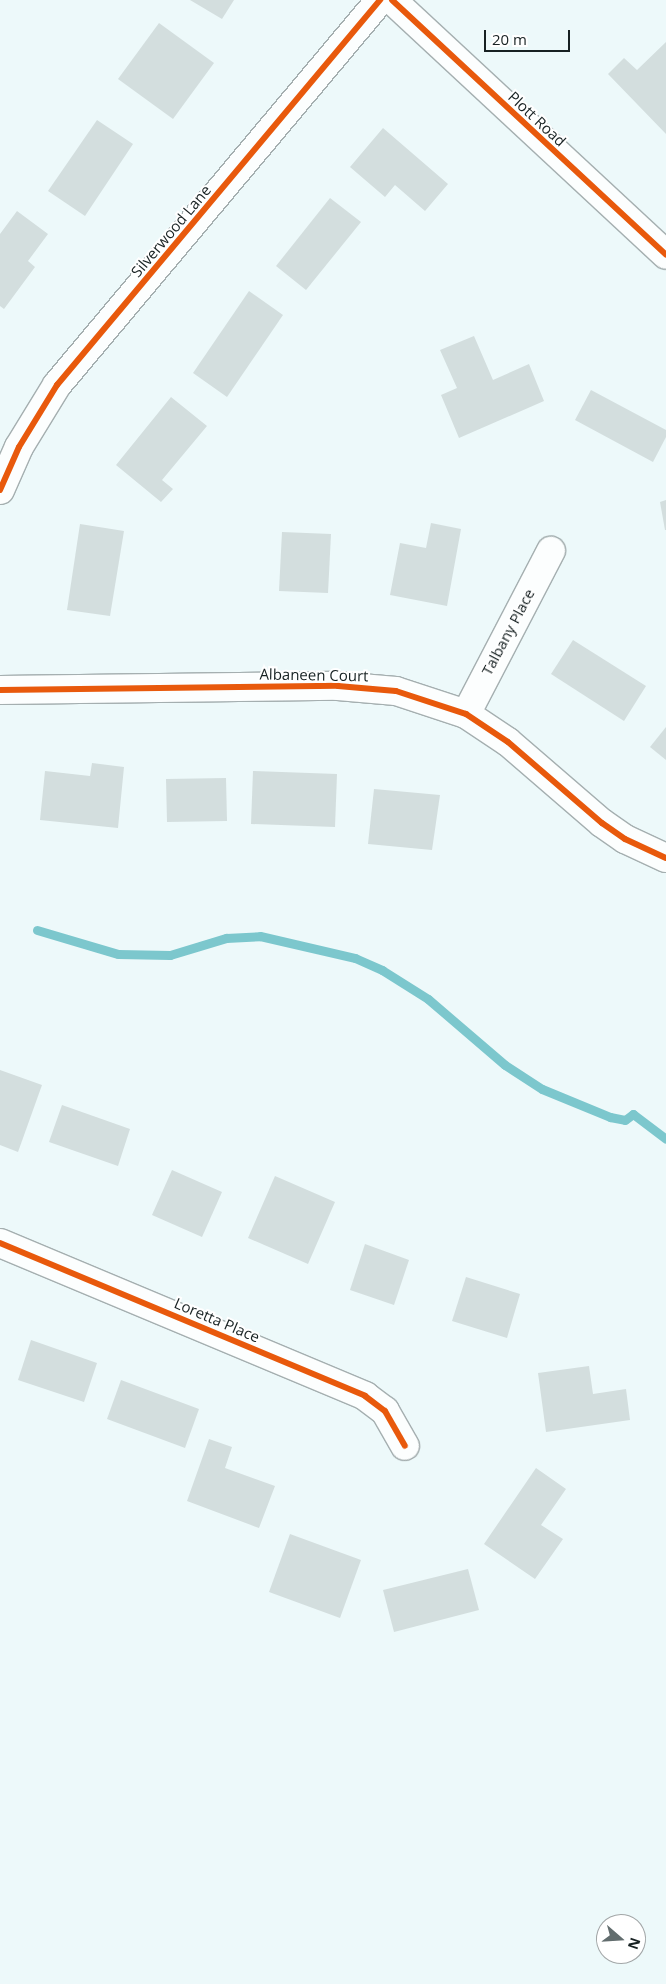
<!DOCTYPE html>
<style>
body{margin:0}
#map{position:relative;width:666px;height:1984px;overflow:hidden;background:#edf9fa;font-family:"Open Sans",sans-serif}
div>[style]{position:absolute}
.stream>*{height:9px;margin:-4.5px;padding:0 4.5px;transform-origin:4.5px;border-radius:4.5px;background:#7cc7cd}
.building>*{inset:0;background:#d3dede}
.roads{filter:drop-shadow(1px 0 #a5afb0) drop-shadow(-1px 0 #a5afb0) drop-shadow(0 1px #a5afb0) drop-shadow(0 -1px #a5afb0)}
.minor>*{height:28px;margin:-14px;padding:0 14px;transform-origin:14px;border-radius:14px;background:#fcfefe}
.tertiary>*{height:28px;margin:-14px;padding:0 14px;transform-origin:14px;border-radius:14px;background:#fcfefe}
.cycleway>*{height:6px;margin:-3px;padding:0 3px;transform-origin:3px;border-radius:3px;background:#e8590c}
span{translate:-50% -50%;white-space:nowrap;text-align:center;line-height:1.15;-webkit-text-stroke:4px #fff;paint-order:stroke}
.street-label{font-size:15px;color:#172122}
.north{position:absolute;left:596px;top:1914px;width:50px;height:50px;box-sizing:border-box;background:#fff;border:1px solid #a2a6a7;border-radius:50%;rotate:109deg;font-size:14px;font-weight:700;line-height:20px;text-align:center;color:#172122}
.north::after{content:'';display:block;margin:auto;width:18px;height:22px;background:#626d6e;clip-path:polygon(50% 0,100% 100%,50% 72%,0 100%)}
.scale{position:absolute;left:484px;top:30px;width:86px;height:22px;box-sizing:border-box;border:2px solid #172122;border-top:0;padding-left:6px;font-size:15px;line-height:18px;white-space:nowrap;color:#172122;-webkit-text-stroke:4px #fff;paint-order:stroke}
</style>
<div id="map">
<div class="stream">
<i style="left:37px;top:930px;width:84px;rotate:16.5deg"></i>
<i style="left:118px;top:954px;width:52px;rotate:1.1deg"></i>
<i style="left:170px;top:955px;width:59px;rotate:-16.9deg"></i>
<i style="left:226px;top:938px;width:34px;rotate:-3deg"></i>
<i style="left:260px;top:936px;width:98px;rotate:13deg"></i>
<i style="left:355px;top:958px;width:30px;rotate:24deg"></i>
<i style="left:382px;top:970px;width:54px;rotate:32.2deg"></i>
<i style="left:428px;top:999px;width:101px;rotate:40.6deg"></i>
<i style="left:505px;top:1065px;width:44px;rotate:33deg"></i>
<i style="left:542px;top:1089px;width:74px;rotate:22.4deg"></i>
<i style="left:610px;top:1117px;width:15px;rotate:11deg"></i>
<i style="left:625px;top:1120px;width:10px;rotate:-37deg"></i>
<i style="left:633px;top:1114px;width:41px;rotate:37.1deg"></i>
</div>
<div class="building">
<i style="clip-path:polygon(190px 0,234px 0,222px 19px)"></i>
<i style="clip-path:polygon(159px 23px,214px 63px,173px 119px,118px 79px)"></i>
<i style="clip-path:polygon(666px 42px,666px 134px,608px 74px,624px 58px,637px 70px)"></i>
<i style="clip-path:polygon(97px 120px,133px 144px,85px 216px,48px 191px)"></i>
<i style="clip-path:polygon(383px 128px,448px 184px,425px 211px,395px 185px,385px 197px,350px 167px)"></i>
<i style="clip-path:polygon(330px 198px,361px 222px,306px 290px,276px 266px)"></i>
<i style="clip-path:polygon(17px 211px,48px 234px,28px 261px,35px 267px,4px 309px,0 306px,0 234px)"></i>
<i style="clip-path:polygon(249px 291px,283px 315px,227px 397px,193px 373px)"></i>
<i style="clip-path:polygon(474px 336px,493px 380px,529px 364px,544px 401px,459px 438px,441px 395px,457px 388px,440px 350px)"></i>
<i style="clip-path:polygon(591px 390px,666px 430px,666px 437px,653px 462px,575px 420px)"></i>
<i style="clip-path:polygon(171px 397px,207px 426px,162px 480px,173px 489px,161px 502px,116px 465px)"></i>
<i style="clip-path:polygon(666px 500px,666px 530px,665px 530px,660px 502px)"></i>
<i style="clip-path:polygon(431px 523px,461px 529px,447px 606px,390px 595px,400px 543px,426px 548px)"></i>
<i style="clip-path:polygon(80px 524px,124px 531px,110px 616px,67px 610px)"></i>
<i style="clip-path:polygon(282px 532px,331px 534px,328px 593px,279px 591px)"></i>
<i style="clip-path:polygon(573px 640px,646px 686px,624px 721px,551px 674px)"></i>
<i style="clip-path:polygon(666px 727px,666px 760px,650px 747px)"></i>
<i style="clip-path:polygon(92px 763px,124px 767px,118px 828px,40px 820px,45px 771px,90px 776px)"></i>
<i style="clip-path:polygon(253px 771px,337px 774px,335px 827px,251px 824px)"></i>
<i style="clip-path:polygon(226px 778px,227px 821px,167px 822px,166px 779px)"></i>
<i style="clip-path:polygon(374px 789px,440px 795px,432px 850px,368px 844px)"></i>
<i style="clip-path:polygon(0 1070px,42px 1085px,18px 1152px,0 1145px)"></i>
<i style="clip-path:polygon(62px 1105px,130px 1129px,118px 1166px,49px 1142px)"></i>
<i style="clip-path:polygon(172px 1170px,222px 1192px,202px 1237px,152px 1215px)"></i>
<i style="clip-path:polygon(275px 1176px,335px 1202px,308px 1264px,248px 1238px)"></i>
<i style="clip-path:polygon(365px 1244px,409px 1260px,394px 1305px,350px 1290px)"></i>
<i style="clip-path:polygon(466px 1277px,520px 1294px,507px 1338px,452px 1321px)"></i>
<i style="clip-path:polygon(31px 1340px,97px 1363px,84px 1402px,18px 1380px)"></i>
<i style="clip-path:polygon(589px 1366px,593px 1394px,626px 1389px,630px 1420px,546px 1432px,538px 1373px)"></i>
<i style="clip-path:polygon(121px 1380px,199px 1409px,185px 1448px,107px 1419px)"></i>
<i style="clip-path:polygon(209px 1439px,232px 1447px,225px 1468px,275px 1486px,259px 1528px,187px 1501px)"></i>
<i style="clip-path:polygon(536px 1468px,566px 1489px,541px 1525px,563px 1539px,535px 1579px,484px 1544px)"></i>
<i style="clip-path:polygon(290px 1534px,361px 1560px,340px 1618px,269px 1592px)"></i>
<i style="clip-path:polygon(468px 1569px,479px 1610px,394px 1632px,383px 1590px)"></i>
</div>
<div class="roads">
<div class="minor">
<i style="left:0;top:490px;width:47px;rotate:-66.2deg"></i>
<i style="left:19px;top:447px;width:73px;rotate:-58.5deg"></i>
<i style="left:57px;top:385px;width:503px;rotate:-50deg"></i>
<i style="left:0;top:690px;width:338px;rotate:-0.7deg"></i>
<i style="left:338px;top:686px;width:58px;rotate:4.9deg"></i>
<i style="left:396px;top:691px;width:74px;rotate:18.2deg"></i>
<i style="left:466px;top:714px;width:50px;rotate:33.7deg"></i>
<i style="left:508px;top:742px;width:124px;rotate:40.8deg"></i>
<i style="left:602px;top:823px;width:28px;rotate:35deg"></i>
<i style="left:625px;top:839px;width:45px;rotate:24.9deg"></i>
<i style="left:466px;top:714px;width:184px;rotate:-62.5deg"></i>
<i style="left:0;top:1243px;width:396px;rotate:22.7deg"></i>
<i style="left:365px;top:1396px;width:25px;rotate:37deg"></i>
<i style="left:385px;top:1411px;width:40px;rotate:60.3deg"></i>
</div>
<div class="tertiary">
<i style="left:392px;top:0;width:374px;rotate:42.9deg"></i>
</div>
</div>
<div class="cycleway">
<i style="left:392px;top:0;width:374px;rotate:42.9deg"></i>
<i style="left:0;top:490px;width:47px;rotate:-66.2deg"></i>
<i style="left:19px;top:447px;width:73px;rotate:-58.5deg"></i>
<i style="left:57px;top:385px;width:503px;rotate:-50deg"></i>
<i style="left:0;top:690px;width:338px;rotate:-0.7deg"></i>
<i style="left:338px;top:686px;width:58px;rotate:4.9deg"></i>
<i style="left:396px;top:691px;width:74px;rotate:18.2deg"></i>
<i style="left:466px;top:714px;width:50px;rotate:33.7deg"></i>
<i style="left:508px;top:742px;width:124px;rotate:40.8deg"></i>
<i style="left:602px;top:823px;width:28px;rotate:35deg"></i>
<i style="left:625px;top:839px;width:45px;rotate:24.9deg"></i>
<i style="left:0;top:1243px;width:396px;rotate:22.7deg"></i>
<i style="left:365px;top:1396px;width:25px;rotate:37deg"></i>
<i style="left:385px;top:1411px;width:40px;rotate:60.3deg"></i>
</div>
<div class="street-label">
<span style="left:537px;top:119px;rotate:43deg">Plott Road</span>
<span style="left:171px;top:231px;rotate:-50deg">Silverwood Lane</span>
<span style="left:508px;top:632px;rotate:-62deg">Talbany Place</span>
<span style="left:314px;top:675px;rotate:1deg">Albaneen Court</span>
<span style="left:217px;top:1320px;rotate:23deg">Loretta Place</span>
</div>
<div class="north">N</div>
<div class="scale">20 m</div>
</div>
